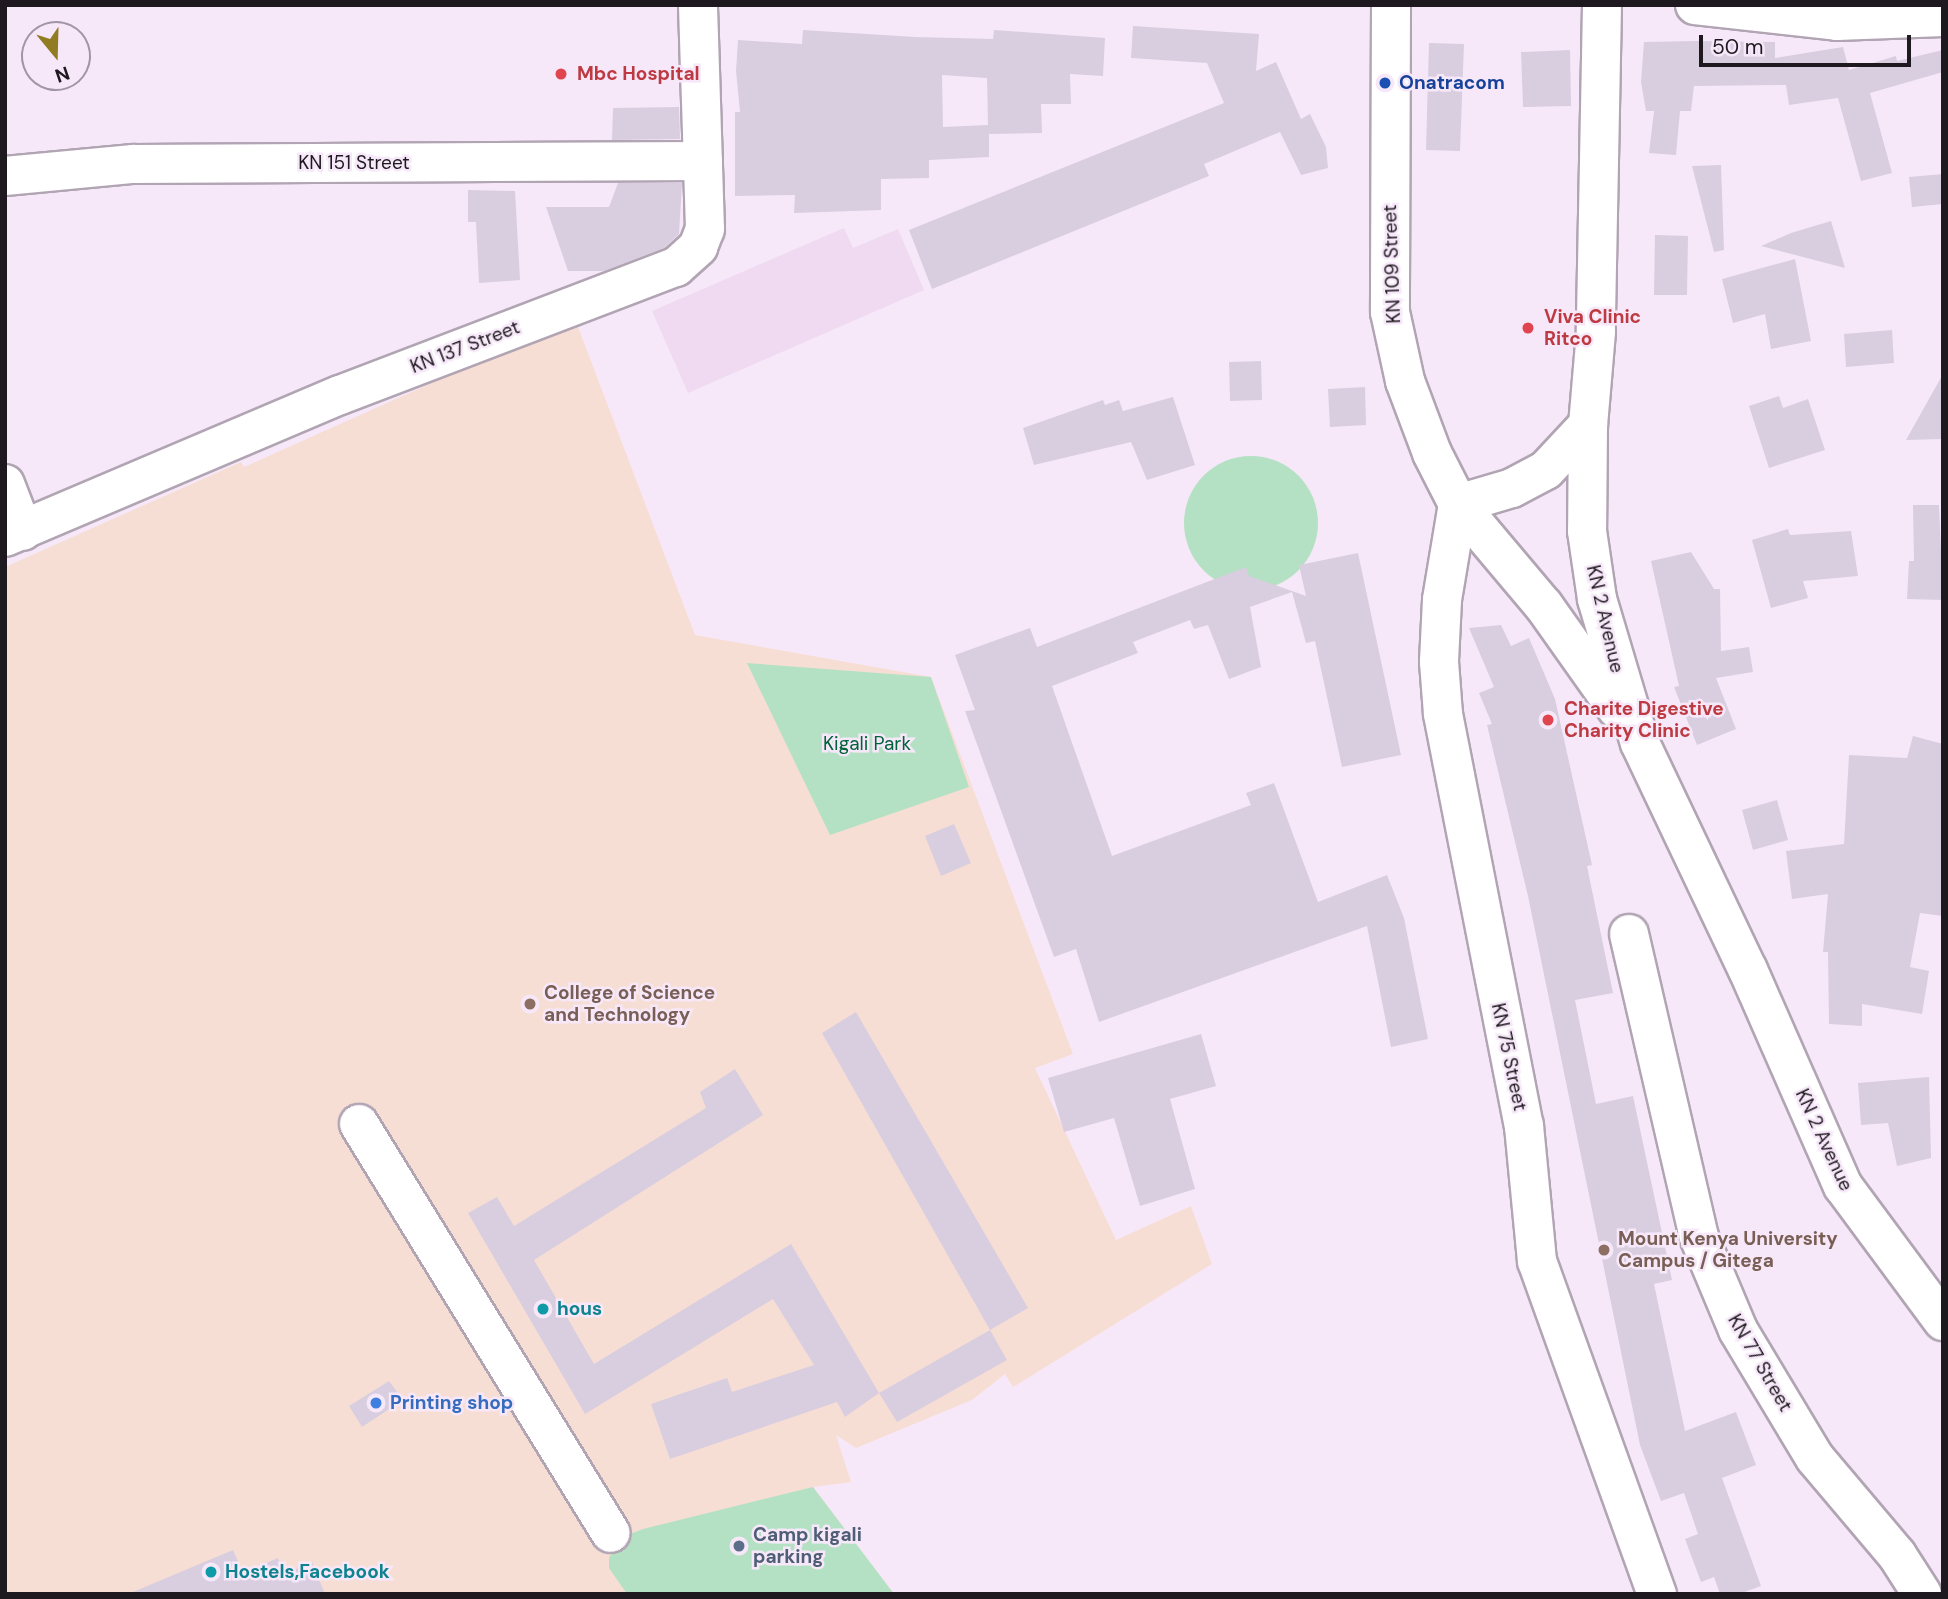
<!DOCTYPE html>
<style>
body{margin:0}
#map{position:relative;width:1948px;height:1599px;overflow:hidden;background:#f7e8f9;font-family:"DM Sans",sans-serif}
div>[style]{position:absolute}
.built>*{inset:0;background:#efdaf1}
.education>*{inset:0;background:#f7ded4}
.green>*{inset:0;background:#b4e1c4}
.round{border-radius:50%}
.building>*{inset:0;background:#d8cee0}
.roads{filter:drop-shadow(2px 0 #b1a4b3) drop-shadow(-2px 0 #b1a4b3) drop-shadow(0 2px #b1a4b3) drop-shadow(0 -2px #b1a4b3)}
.minor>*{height:38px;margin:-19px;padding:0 19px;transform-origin:19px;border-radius:19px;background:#fff}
.major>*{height:38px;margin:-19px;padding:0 19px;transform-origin:19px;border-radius:19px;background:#fff}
.dots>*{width:19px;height:19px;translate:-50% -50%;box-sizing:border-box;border:4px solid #f7e8f9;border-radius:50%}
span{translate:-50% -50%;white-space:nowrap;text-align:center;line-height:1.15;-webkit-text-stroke:5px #f7e8f9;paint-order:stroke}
.health-label{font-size:19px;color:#be3a42;font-weight:700}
.left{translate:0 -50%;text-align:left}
.transit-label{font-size:19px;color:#164399;font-weight:700}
.street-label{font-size:19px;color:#1e191f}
.park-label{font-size:19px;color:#016239}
.education-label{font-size:19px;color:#785e54;font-weight:700}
.culture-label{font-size:19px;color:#0d838f;font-weight:700}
.shop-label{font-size:19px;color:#366cbe;font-weight:700}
.service-label{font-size:19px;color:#4e5e75;font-weight:700}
.frame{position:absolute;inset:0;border:7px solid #1e191f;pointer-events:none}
.north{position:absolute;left:21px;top:21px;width:70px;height:70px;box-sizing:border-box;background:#f7e8f9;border:2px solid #a095a2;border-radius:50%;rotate:161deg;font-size:19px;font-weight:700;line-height:28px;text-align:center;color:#1e191f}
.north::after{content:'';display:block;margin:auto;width:24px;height:32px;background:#927c23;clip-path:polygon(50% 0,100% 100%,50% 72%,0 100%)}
.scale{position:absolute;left:1699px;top:35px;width:212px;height:32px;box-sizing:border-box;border:4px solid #1e191f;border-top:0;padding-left:9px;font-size:21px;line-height:24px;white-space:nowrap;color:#1e191f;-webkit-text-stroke:5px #f7e8f9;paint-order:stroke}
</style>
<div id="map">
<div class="built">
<i style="clip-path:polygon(844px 228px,853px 248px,898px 229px,924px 290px,688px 393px,652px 311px)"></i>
</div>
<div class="education">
<i style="clip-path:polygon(575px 319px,695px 635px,931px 677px,1073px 1054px,1035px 1068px,1116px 1240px,1191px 1206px,1212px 1264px,1013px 1387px,1005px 1374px,972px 1400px,856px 1448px,836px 1435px,851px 1482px,813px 1487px,894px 1594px,5px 1594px,5px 567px,241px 462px,244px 467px)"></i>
</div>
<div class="green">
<i class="round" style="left:1184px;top:456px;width:134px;height:134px"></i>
<i style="clip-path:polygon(747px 663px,931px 677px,969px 787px,830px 835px)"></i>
<i style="clip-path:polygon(813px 1487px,894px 1594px,627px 1594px,609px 1568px,609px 1557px,630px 1534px,643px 1529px)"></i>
</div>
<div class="building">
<i style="clip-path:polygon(1133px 26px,1259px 34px,1256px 71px,1276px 62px,1301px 119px,1310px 114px,1326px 147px,1328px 168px,1301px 175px,1280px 132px,1204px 164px,1209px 176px,932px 289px,909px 230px,1224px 103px,1207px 63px,1131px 58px)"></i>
<i style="clip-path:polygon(evenodd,803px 30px,915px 37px,993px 39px,994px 30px,1105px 38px,1103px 76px,1070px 74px,1071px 104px,1041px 104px,1042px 133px,989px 134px,989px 157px,929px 160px,929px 178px,881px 179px,881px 210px,794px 213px,795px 195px,735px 196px,735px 112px,740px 112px,736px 71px,738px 40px,802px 44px,803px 30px,942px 75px,987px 78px,988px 125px,943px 127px,942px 75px)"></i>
<i style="clip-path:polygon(1696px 41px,1775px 42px,1775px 58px,1843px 47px,1849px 70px,1896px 56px,1897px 61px,1943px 50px,1943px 72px,1870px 93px,1892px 173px,1861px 181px,1838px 98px,1789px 105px,1786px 85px,1694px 86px,1691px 111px,1680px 111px,1676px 155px,1649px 153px,1654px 111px,1646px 111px,1641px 82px,1644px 42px)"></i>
<i style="clip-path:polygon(1429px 43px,1464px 44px,1460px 151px,1426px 150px)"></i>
<i style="clip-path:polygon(1570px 50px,1571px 106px,1523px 107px,1521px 52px)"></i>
<i style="clip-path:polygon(679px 107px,680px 139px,612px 140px,613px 108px)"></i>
<i style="clip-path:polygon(1721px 165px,1724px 250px,1714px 252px,1692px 166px)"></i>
<i style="clip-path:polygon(1943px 174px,1943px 204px,1912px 207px,1909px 177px)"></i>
<i style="clip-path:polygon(618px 183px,682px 183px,679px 234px,664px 248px,604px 271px,568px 271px,546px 207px,609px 207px)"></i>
<i style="clip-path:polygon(468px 190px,515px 191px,520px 280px,479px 283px,476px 222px,468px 222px)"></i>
<i style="clip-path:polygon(1831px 221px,1845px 268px,1761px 246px,1791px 233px)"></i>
<i style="clip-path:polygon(1655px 235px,1688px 236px,1687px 295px,1654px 295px)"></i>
<i style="clip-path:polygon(1795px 259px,1811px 341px,1771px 349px,1765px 314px,1733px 323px,1722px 279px)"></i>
<i style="clip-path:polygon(1892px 330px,1894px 363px,1846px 367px,1844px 334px)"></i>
<i style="clip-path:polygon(1261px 361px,1262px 400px,1230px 401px,1229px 362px)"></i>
<i style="clip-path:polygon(1943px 374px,1943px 439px,1906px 440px,1925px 406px)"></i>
<i style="clip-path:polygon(1365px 387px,1366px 425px,1330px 427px,1328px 389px)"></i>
<i style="clip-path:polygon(1779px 396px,1783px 408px,1808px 399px,1825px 450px,1769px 468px,1749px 406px)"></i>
<i style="clip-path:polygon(1173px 397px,1195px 465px,1147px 480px,1131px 442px,1034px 465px,1023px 428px,1103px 400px,1105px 405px,1119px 400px,1123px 411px)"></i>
<i style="clip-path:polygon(1913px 505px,1939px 505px,1943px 600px,1907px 599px,1909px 561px,1914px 561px)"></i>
<i style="clip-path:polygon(1788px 529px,1790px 535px,1851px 531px,1858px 576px,1803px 581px,1808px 598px,1771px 608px,1752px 540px)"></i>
<i style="clip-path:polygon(1691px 552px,1714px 589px,1720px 589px,1721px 651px,1749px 647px,1753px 672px,1716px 678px,1736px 729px,1697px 745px,1674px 687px,1679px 686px,1651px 561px)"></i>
<i style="clip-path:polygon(1358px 553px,1401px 755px,1342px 767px,1315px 641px,1306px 643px,1292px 592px,1250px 607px,1261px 667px,1229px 679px,1208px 625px,1194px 629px,1190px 620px,1133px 642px,1138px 653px,1052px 686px,1112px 856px,1251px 805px,1246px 793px,1274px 783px,1318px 902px,1387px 875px,1404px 918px,1428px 1039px,1391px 1047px,1367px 926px,1099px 1022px,1076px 949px,1054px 957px,965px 711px,975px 710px,955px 655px,1030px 628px,1037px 647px,1246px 567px,1249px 576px,1306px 596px,1299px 565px)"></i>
<i style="clip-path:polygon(1501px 625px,1511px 646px,1529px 638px,1555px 699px,1592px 865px,1587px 866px,1613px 993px,1575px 1000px,1596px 1104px,1633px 1096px,1672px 1280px,1654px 1284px,1685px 1431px,1736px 1412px,1756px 1465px,1722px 1478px,1761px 1586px,1739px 1594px,1720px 1594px,1714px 1577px,1701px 1582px,1685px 1539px,1698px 1534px,1684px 1493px,1661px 1501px,1640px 1445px,1528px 896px,1487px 725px,1492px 724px,1479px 693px,1494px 687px,1469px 628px)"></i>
<i style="clip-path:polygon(1913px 736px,1943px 744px,1943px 916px,1920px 913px,1910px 967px,1929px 971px,1922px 1014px,1862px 1004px,1862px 1026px,1829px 1024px,1828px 952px,1823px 952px,1828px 894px,1792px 899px,1786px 851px,1844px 844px,1849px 755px,1907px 758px)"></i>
<i style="clip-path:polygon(1777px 800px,1788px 840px,1753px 850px,1742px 810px)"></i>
<i style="clip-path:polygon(954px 824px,971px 863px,941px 876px,925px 836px)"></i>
<i style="clip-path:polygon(856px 1012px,1028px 1308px,990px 1330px,822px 1033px)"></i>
<i style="clip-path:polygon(1201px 1034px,1216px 1086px,1170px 1099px,1195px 1189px,1140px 1206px,1114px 1118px,1064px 1132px,1048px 1078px)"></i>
<i style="clip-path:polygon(735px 1069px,763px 1115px,534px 1260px,594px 1364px,791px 1244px,879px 1393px,845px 1417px,837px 1402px,670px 1459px,651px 1404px,727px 1378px,732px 1392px,814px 1365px,773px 1299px,585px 1414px,468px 1213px,497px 1197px,514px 1226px,706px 1108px,700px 1092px)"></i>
<i style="clip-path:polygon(1929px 1077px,1931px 1158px,1897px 1166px,1888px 1123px,1861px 1125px,1858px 1083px)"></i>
<i style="clip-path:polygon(990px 1330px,1007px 1360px,897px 1422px,879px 1393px)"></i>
<i style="clip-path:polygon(389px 1381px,403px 1400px,362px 1427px,349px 1406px)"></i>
<i style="clip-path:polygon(233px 1550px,243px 1573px,278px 1558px,285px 1574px,312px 1562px,325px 1594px,128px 1594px)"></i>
</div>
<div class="roads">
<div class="minor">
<i style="left:1695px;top:5px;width:143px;rotate:6.4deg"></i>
<i style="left:1837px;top:21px;width:16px;rotate:-90deg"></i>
<i style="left:1837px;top:21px;width:106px;rotate:-2.2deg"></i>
<i style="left:5px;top:176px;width:129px;rotate:-5.4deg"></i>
<i style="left:133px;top:164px;width:570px;rotate:-0.3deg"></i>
<i style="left:5px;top:484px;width:50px;rotate:69deg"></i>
<i style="left:1458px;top:504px;width:97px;rotate:99.5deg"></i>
<i style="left:1442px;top:600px;width:62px;rotate:92.8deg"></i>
<i style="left:1439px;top:662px;width:52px;rotate:85.6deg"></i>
<i style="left:1443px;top:714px;width:420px;rotate:78.9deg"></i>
<i style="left:1524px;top:1126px;width:136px;rotate:84.5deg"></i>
<i style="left:1537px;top:1261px;width:354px;rotate:70.2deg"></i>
<i style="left:5px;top:537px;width:364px;rotate:-23deg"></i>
<i style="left:340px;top:395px;width:360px;rotate:-20.9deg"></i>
<i style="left:676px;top:267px;width:30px;rotate:-42deg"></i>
<i style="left:698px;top:247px;width:19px;rotate:-69deg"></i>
<i style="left:705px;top:229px;width:224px;rotate:-91.8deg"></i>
<i style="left:1629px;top:934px;width:311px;rotate:77deg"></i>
<i style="left:1699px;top:1237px;width:101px;rotate:67.2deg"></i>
<i style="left:1738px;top:1330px;width:149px;rotate:59deg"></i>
<i style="left:1815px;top:1458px;width:127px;rotate:49.8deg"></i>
<i style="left:1897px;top:1555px;width:46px;rotate:57.3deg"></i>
<i style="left:359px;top:1124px;width:480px;rotate:58.4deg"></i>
</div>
<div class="major">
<i style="left:1391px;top:5px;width:307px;rotate:90.2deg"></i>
<i style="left:1390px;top:312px;width:71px;rotate:77.7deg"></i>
<i style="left:1405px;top:381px;width:77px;rotate:69.4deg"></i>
<i style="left:1432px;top:453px;width:57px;rotate:63deg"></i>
<i style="left:1458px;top:504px;width:133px;rotate:49.9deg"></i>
<i style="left:1544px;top:606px;width:126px;rotate:54.7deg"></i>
<i style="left:1602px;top:5px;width:327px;rotate:91.1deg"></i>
<i style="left:1596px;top:332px;width:93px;rotate:94.9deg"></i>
<i style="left:1588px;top:425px;width:106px;rotate:90.5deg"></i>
<i style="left:1587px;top:531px;width:69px;rotate:81.6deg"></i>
<i style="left:1597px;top:599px;width:150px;rotate:73.4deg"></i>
<i style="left:1640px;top:743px;width:251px;rotate:64.6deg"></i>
<i style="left:1748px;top:970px;width:236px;rotate:66.3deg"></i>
<i style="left:1843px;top:1186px;width:168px;rotate:53.5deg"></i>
<i style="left:1458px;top:504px;width:56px;rotate:-16.5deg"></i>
<i style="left:1512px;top:488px;width:38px;rotate:-28deg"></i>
<i style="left:1546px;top:470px;width:62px;rotate:-47deg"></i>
</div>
</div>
<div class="dots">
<i style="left:561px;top:74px;background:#e0444e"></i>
<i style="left:1385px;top:83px;background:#1a4fb4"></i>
<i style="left:1528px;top:328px;background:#e0444e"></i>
<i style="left:1548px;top:720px;background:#e0444e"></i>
<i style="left:530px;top:1004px;background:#8d6e63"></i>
<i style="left:1604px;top:1250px;background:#8d6e63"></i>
<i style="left:543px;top:1309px;background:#0f9aa8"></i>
<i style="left:376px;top:1403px;background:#3f7fe0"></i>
<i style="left:739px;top:1546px;background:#5c6f8a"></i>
<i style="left:211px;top:1572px;background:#0f9aa8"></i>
</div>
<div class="health-label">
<span class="left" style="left:577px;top:74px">Mbc Hospital</span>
<span class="left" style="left:1544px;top:328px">Viva Clinic<br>Ritco</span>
<span class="left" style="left:1564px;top:720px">Charite Digestive<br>Charity Clinic</span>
</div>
<div class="transit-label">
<span class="left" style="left:1399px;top:83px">Onatracom</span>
</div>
<div class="street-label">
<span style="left:354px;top:163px">KN 151 Street</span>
<span style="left:1392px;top:264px;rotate:-92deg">KN 109 Street</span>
<span style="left:465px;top:347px;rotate:-21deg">KN 137 Street</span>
<span style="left:1605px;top:619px;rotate:77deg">KN 2 Avenue</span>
<span style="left:1509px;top:1057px;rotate:78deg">KN 75 Street</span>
<span style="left:1824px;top:1140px;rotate:65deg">KN 2 Avenue</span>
<span style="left:1760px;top:1363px;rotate:60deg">KN 77 Street</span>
</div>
<div class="park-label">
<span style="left:867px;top:744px">Kigali Park</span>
</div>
<div class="education-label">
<span class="left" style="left:544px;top:1004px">College of Science<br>and Technology</span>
<span class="left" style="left:1618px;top:1250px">Mount Kenya University<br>Campus / Gitega</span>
</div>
<div class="culture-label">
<span class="left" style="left:557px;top:1309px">hous</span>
<span class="left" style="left:225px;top:1572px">Hostels,Facebook</span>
</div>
<div class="shop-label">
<span class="left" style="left:390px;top:1403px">Printing shop</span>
</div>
<div class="service-label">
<span class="left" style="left:753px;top:1546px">Camp kigali<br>parking</span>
</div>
<div class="frame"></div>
<div class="north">N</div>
<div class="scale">50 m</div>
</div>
